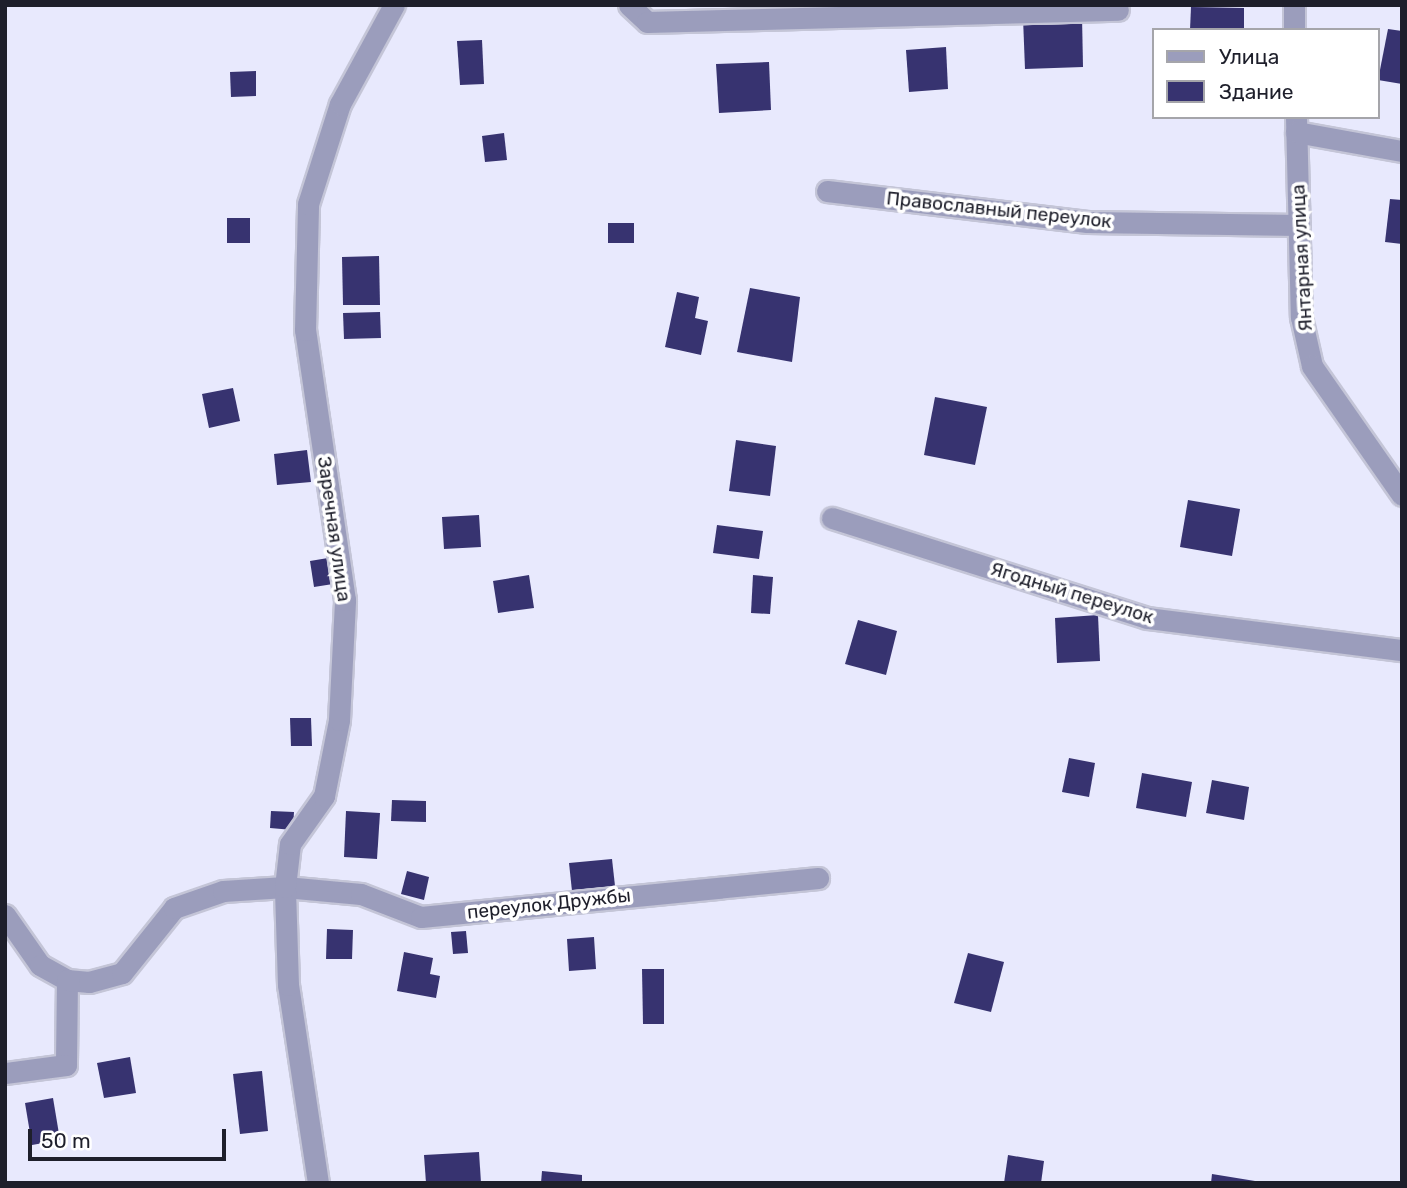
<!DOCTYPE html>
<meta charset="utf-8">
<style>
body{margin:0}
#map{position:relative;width:1407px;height:1188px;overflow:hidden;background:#e8e9fd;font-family:Rubik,sans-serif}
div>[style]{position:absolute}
.building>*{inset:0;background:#373370}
.roads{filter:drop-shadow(2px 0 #c4c5d7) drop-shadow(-2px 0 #c4c5d7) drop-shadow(0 2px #c4c5d7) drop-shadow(0 -2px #c4c5d7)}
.minor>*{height:21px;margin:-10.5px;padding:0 10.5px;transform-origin:10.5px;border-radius:10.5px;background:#9b9dbc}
span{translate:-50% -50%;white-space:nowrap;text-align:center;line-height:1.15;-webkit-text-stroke:7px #fff;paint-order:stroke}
.street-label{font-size:19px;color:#1e1f2b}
.frame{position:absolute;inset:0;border:7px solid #1e1f2b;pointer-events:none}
.legend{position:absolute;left:1152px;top:28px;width:228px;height:91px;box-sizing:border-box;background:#fff;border:2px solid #a5a5aa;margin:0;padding:9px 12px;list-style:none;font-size:21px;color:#1e1f2b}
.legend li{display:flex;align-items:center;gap:14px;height:35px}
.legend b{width:35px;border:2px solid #a5a5aa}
.scale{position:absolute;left:28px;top:1129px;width:198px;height:32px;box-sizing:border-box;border:4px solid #1e1f2b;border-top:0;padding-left:9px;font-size:21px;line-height:24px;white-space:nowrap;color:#1e1f2b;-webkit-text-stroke:5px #fff;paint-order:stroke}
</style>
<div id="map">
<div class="building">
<i style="clip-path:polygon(1191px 7px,1244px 8px,1244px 30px,1190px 30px)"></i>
<i style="clip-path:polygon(1082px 16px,1083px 67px,1025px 69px,1023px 18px)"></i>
<i style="clip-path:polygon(1388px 29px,1402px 31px,1402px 84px,1378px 80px)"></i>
<i style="clip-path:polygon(482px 40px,484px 84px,460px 85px,457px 41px)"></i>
<i style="clip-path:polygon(946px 47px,948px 89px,909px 92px,906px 50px)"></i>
<i style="clip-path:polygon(769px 62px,771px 110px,719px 113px,716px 64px)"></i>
<i style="clip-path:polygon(256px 71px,256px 96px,231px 97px,230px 72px)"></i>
<i style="clip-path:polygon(504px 133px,507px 160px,485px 162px,482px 136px)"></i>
<i style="clip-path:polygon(1390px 199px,1402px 200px,1402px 244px,1385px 242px)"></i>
<i style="clip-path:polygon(227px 218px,250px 218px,250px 243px,227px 243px)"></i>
<i style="clip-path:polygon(608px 223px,634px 223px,634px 243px,608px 243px)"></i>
<i style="clip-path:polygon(379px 256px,380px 305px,343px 305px,342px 257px)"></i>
<i style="clip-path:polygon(750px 288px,800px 297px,792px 362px,737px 352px)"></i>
<i style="clip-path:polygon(677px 292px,699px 297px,695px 318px,708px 321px,701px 355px,665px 347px)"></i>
<i style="clip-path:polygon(380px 312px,381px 338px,344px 339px,343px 313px)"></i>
<i style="clip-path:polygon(233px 388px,240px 421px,209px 428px,202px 394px)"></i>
<i style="clip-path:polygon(935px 397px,987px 407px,975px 465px,924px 455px)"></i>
<i style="clip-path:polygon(736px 440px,776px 446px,770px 496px,729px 491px)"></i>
<i style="clip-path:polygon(307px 450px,311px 482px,277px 485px,274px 454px)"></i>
<i style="clip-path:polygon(1188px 500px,1240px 509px,1232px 556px,1180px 547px)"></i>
<i style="clip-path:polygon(479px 515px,481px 547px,444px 549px,442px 517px)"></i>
<i style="clip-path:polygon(717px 525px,763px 531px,759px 559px,713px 553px)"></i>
<i style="clip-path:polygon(328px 558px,333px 584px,314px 587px,310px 561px)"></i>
<i style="clip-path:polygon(529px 575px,534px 608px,498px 613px,493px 581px)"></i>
<i style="clip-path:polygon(753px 575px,773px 577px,770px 614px,751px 613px)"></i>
<i style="clip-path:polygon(1098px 615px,1100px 661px,1057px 663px,1055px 618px)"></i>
<i style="clip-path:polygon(858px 620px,897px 631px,886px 675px,845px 664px)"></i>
<i style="clip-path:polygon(290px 718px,311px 718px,312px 746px,291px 746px)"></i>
<i style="clip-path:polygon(1069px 758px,1095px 763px,1089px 797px,1062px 792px)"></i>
<i style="clip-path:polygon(1142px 773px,1192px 782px,1186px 817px,1136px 808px)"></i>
<i style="clip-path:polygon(1212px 780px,1249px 787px,1244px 820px,1206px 813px)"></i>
<i style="clip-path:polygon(392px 800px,426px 801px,426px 822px,391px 821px)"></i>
<i style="clip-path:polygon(271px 811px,294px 812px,293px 830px,270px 828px)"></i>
<i style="clip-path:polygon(346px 811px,380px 813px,377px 859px,344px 857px)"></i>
<i style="clip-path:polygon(612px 859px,615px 886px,572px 891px,569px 863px)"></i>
<i style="clip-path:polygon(407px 871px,429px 877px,424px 900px,401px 894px)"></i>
<i style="clip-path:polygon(327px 929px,353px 930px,352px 959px,326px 959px)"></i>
<i style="clip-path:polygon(466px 931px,468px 953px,453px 954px,451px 932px)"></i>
<i style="clip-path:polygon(594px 937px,596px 969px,569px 971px,567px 939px)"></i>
<i style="clip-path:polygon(404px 952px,433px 958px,430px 974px,440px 976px,436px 998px,397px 991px)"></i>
<i style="clip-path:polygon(968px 953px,1004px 962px,991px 1012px,954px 1003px)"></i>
<i style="clip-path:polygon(642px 969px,664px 969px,664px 1024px,643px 1024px)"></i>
<i style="clip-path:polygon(130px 1057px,136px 1093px,104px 1098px,97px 1063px)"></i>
<i style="clip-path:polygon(262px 1071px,268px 1131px,240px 1134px,233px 1074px)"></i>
<i style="clip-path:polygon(53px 1098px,60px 1140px,32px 1145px,25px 1103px)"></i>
<i style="clip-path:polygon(479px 1152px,481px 1183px,426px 1183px,424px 1155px)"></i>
<i style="clip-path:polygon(1008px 1155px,1044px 1161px,1041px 1183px,1004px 1183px)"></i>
<i style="clip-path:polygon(542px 1171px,582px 1175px,582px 1183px,541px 1183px)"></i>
<i style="clip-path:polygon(1212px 1174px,1255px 1181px,1255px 1183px,1211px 1183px)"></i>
</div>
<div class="roads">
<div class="minor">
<i style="left:629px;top:5px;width:25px;rotate:43deg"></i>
<i style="left:647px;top:22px;width:471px;rotate:-1.5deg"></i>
<i style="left:1294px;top:5px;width:25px;rotate:90deg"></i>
<i style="left:1296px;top:117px;width:200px;rotate:88.6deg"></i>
<i style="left:1301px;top:317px;width:50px;rotate:77.3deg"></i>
<i style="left:1312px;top:366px;width:157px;rotate:55.1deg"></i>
<i style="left:1296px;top:132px;width:108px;rotate:10.2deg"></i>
<i style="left:827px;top:191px;width:262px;rotate:6.8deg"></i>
<i style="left:1087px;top:222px;width:212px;rotate:0.8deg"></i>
<i style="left:832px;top:518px;width:330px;rotate:17.6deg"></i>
<i style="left:1147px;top:618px;width:257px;rotate:7.2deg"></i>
<i style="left:5px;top:915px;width:61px;rotate:55deg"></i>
<i style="left:40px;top:965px;width:31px;rotate:29deg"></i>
<i style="left:67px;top:980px;width:85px;rotate:90.7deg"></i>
<i style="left:66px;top:1065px;width:62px;rotate:172.5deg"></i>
<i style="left:67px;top:980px;width:22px;rotate:5deg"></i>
<i style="left:89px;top:982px;width:34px;rotate:-15deg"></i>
<i style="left:122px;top:973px;width:83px;rotate:-51.3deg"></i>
<i style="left:174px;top:908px;width:52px;rotate:-19.1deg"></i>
<i style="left:223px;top:891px;width:62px;rotate:-3.7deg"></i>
<i style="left:285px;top:887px;width:76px;rotate:5.3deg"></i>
<i style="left:361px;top:894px;width:64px;rotate:21deg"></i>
<i style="left:421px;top:917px;width:399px;rotate:-5.6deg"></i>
<i style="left:318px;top:1183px;width:200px;rotate:-98.6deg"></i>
<i style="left:288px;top:985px;width:98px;rotate:-91.8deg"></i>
<i style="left:285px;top:887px;width:43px;rotate:-83.4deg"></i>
<i style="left:290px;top:844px;width:59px;rotate:-54.7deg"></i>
<i style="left:324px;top:796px;width:77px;rotate:-78.8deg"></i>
<i style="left:339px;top:720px;width:120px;rotate:-87.1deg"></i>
<i style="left:345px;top:600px;width:273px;rotate:-98.4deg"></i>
<i style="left:305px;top:330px;width:126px;rotate:-88.6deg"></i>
<i style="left:308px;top:204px;width:105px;rotate:-72.3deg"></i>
<i style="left:340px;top:104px;width:113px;rotate:-61.4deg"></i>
</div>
</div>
<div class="street-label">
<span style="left:999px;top:210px;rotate:6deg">Православный переулок</span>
<span style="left:1302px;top:258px;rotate:-93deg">Янтарная улица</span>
<span style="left:334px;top:529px;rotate:82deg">Заречная улица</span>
<span style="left:1072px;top:593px;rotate:17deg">Ягодный переулок</span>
<span style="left:549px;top:904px;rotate:-6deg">переулок Дружбы</span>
</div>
<div class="frame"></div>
<ul class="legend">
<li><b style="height:9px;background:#9b9dbc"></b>Улица</li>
<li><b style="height:19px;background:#373370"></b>Здание</li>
</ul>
<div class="scale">50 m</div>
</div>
